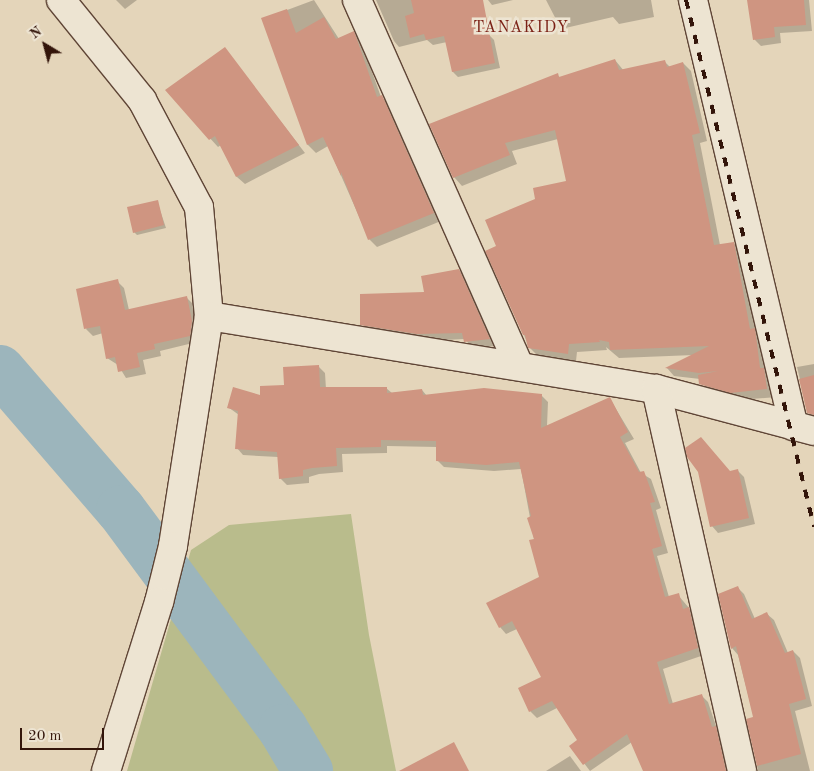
<!DOCTYPE html>
<style>
body{margin:0}
#map{position:relative;width:814px;height:771px;overflow:hidden;background:#e4d5ba;font-family:"Old Standard TT",serif}
div>[style]{position:absolute}
.green>*{inset:0;background:#b9bc8c}
.shadow>*{inset:0;background:#0003}
.river>*{height:50px;margin:-25px;padding:0 25px;transform-origin:25px;border-radius:25px;background:#9cb5bc}
.building>*{inset:0;background:#cf9581}
.roads{filter:drop-shadow(1px 0 #5f4536) drop-shadow(-1px 0 #5f4536) drop-shadow(0 1px #5f4536) drop-shadow(0 -1px #5f4536)}
.street>*{height:28px;margin:-14px;padding:0 14px;transform-origin:14px;border-radius:14px;background:#ede4d2}
.secondary>*{height:28px;margin:-14px;padding:0 14px;transform-origin:14px;border-radius:14px;background:#ede4d2}
.rail>*{height:4px;margin-top:-2px;transform-origin:0;background:repeating-linear-gradient(90deg,#33150a 0 9px,transparent 0 18px)}
span{translate:-50% -50%;white-space:nowrap;text-align:center;line-height:1.15;-webkit-text-stroke:5px #ede4d2;paint-order:stroke}
.neighbourhood-label{font-size:16px;color:#7a1f14;letter-spacing:1px}
.north{position:absolute;left:20px;top:20px;width:50px;height:50px;-webkit-text-stroke:4px #ede4d2;paint-order:stroke;rotate:323deg;font-size:14px;font-weight:700;line-height:20px;text-align:center;color:#33150a}
.north::after{content:'';display:block;margin:auto;width:18px;height:22px;background:#33150a;clip-path:polygon(50% 0,100% 100%,50% 72%,0 100%)}
.scale{position:absolute;left:20px;top:728px;width:84px;height:22px;box-sizing:border-box;border:2px solid #33150a;border-top:0;padding-left:6px;font-size:15px;line-height:18px;white-space:nowrap;color:#33150a;-webkit-text-stroke:4px #ede4d2;paint-order:stroke}
</style>
<div id="map">
<div class="green">
<i style="clip-path:polygon(351px 514px,369px 635px,396px 771px,127px 771px,191px 550px,229px 525px)"></i>
</div>
<div class="shadow">
<i style="clip-path:polygon(116px 0,137px 0,125px 9px)"></i>
<i style="clip-path:polygon(314px 0,339px 39px,354px 33px,361px 41px,381px 97px,390px 104px,441px 221px,377px 247px,369px 239px,328px 146px,316px 153px,308px 145px,263px 19px)"></i>
<i style="clip-path:polygon(376px 0,455px 0,494px 40px,500px 68px,458px 77px,453px 72px,447px 42px,433px 45px,427px 40px,399px 47px,394px 41px)"></i>
<i style="clip-path:polygon(488px 0,513px 0,492px 5px)"></i>
<i style="clip-path:polygon(546px 0,651px 0,654px 17px,619px 24px,613px 17px,561px 29px)"></i>
<i style="clip-path:polygon(748px 0,809px 0,812px 31px,780px 33px,781px 43px,761px 46px,755px 40px)"></i>
<i style="clip-path:polygon(225px 49px,305px 153px,245px 184px,237px 177px,221px 145px,218px 147px,167px 91px)"></i>
<i style="clip-path:polygon(615px 60px,624px 71px,664px 61px,670px 67px,683px 63px,691px 71px,707px 141px,700px 143px,720px 245px,734px 243px,742px 251px,756px 332px,763px 338px,777px 397px,739px 400px,709px 392px,700px 379px,674px 376px,667px 368px,694px 355px,619px 358px,606px 347px,607px 350px,577px 352px,576px 361px,538px 356px,529px 347px,524px 335px,536px 199px,568px 182px,558px 139px,512px 151px,517px 164px,462px 186px,454px 177px,557px 75px,561px 78px)"></i>
<i style="clip-path:polygon(157px 201px,166px 228px,137px 235px,134px 232px)"></i>
<i style="clip-path:polygon(459px 270px,466px 277px,496px 346px,472px 348px,465px 339px,424px 341px,369px 331px,362px 324px,425px 294px)"></i>
<i style="clip-path:polygon(117px 281px,124px 288px,129px 310px,186px 297px,193px 304px,199px 328px,197px 342px,160px 351px,161px 356px,143px 360px,146px 374px,126px 378px,118px 365px,107px 358px,103px 333px,93px 336px,86px 329px)"></i>
<i style="clip-path:polygon(814px 364px,814px 418px,808px 412px,797px 367px)"></i>
<i style="clip-path:polygon(318px 366px,325px 373px,326px 389px,386px 388px,392px 393px,422px 390px,427px 396px,541px 395px,548px 402px,547px 426px,610px 399px,634px 439px,625px 443px,641px 473px,651px 479px,661px 508px,656px 510px,668px 553px,657px 556px,669px 597px,678px 595px,695px 615px,704px 655px,663px 669px,673px 704px,701px 695px,708px 702px,717px 729px,722px 734px,732px 771px,644px 771px,632px 742px,590px 771px,571px 746px,579px 740px,557px 708px,537px 718px,530px 711px,543px 678px,517px 629px,506px 634px,500px 627px,541px 577px,521px 469px,494px 471px,444px 467px,437px 460px,437px 447px,387px 446px,387px 453px,342px 454px,343px 472px,319px 474px,309px 477px,309px 483px,287px 485px,280px 478px,278px 457px,243px 455px,237px 448px,239px 415px,228px 407px,285px 386px)"></i>
<i style="clip-path:polygon(738px 471px,744px 477px,755px 524px,718px 533px,712px 526px,730px 472px)"></i>
<i style="clip-path:polygon(737px 587px,744px 594px,755px 619px,767px 614px,774px 620px,788px 653px,793px 651px,800px 658px,812px 706px,795px 711px,810px 771px,758px 771px,748px 720px,754px 718px,738px 655px,732px 648px)"></i>
<i style="clip-path:polygon(570px 756px,581px 771px,546px 771px)"></i>
</div>
<div class="river">
<i style="left:0;top:370px;width:185px;rotate:49.2deg"></i>
<i style="left:121px;top:510px;width:272px;rotate:53.5deg"></i>
<i style="left:283px;top:729px;width:49px;rotate:59.2deg"></i>
</div>
<div class="building">
<i style="clip-path:polygon(411px 0,483px 0,495px 63px,452px 72px,444px 36px,426px 40px,424px 34px,410px 38px,405px 16px,414px 13px)"></i>
<i style="clip-path:polygon(747px 0,804px 0,806px 25px,774px 27px,775px 37px,753px 40px)"></i>
<i style="clip-path:polygon(287px 9px,296px 33px,324px 17px,336px 39px,354px 31px,377px 97px,382px 95px,434px 213px,368px 240px,341px 172px,341px 176px,323px 137px,307px 145px,261px 18px)"></i>
<i style="clip-path:polygon(225px 47px,299px 145px,236px 177px,215px 136px,209px 140px,165px 90px)"></i>
<i style="clip-path:polygon(615px 59px,619px 70px,665px 60px,667px 67px,683px 62px,700px 133px,692px 135px,714px 245px,734px 242px,750px 329px,755px 328px,760px 368px,764px 368px,767px 389px,730px 393px,699px 384px,698px 375px,718px 371px,699px 373px,665px 368px,709px 346px,610px 350px,609px 342px,599px 340px,600px 342px,569px 344px,568px 354px,528px 348px,525px 335px,523px 335px,485px 251px,496px 246px,485px 220px,535px 199px,533px 188px,566px 181px,555px 130px,505px 143px,510px 155px,453px 178px,429px 124px,558px 73px,559px 77px)"></i>
<i style="clip-path:polygon(158px 200px,164px 225px,133px 233px,127px 207px)"></i>
<i style="clip-path:polygon(459px 269px,490px 339px,464px 342px,462px 333px,417px 334px,360px 325px,360px 294px,424px 292px,421px 276px)"></i>
<i style="clip-path:polygon(118px 279px,125px 310px,187px 296px,192px 321px,190px 336px,154px 344px,155px 349px,137px 353px,140px 367px,118px 372px,115px 357px,106px 359px,100px 326px,84px 329px,76px 289px)"></i>
<i style="clip-path:polygon(319px 365px,320px 387px,387px 387px,387px 393px,422px 389px,423px 395px,484px 388px,542px 394px,541px 428px,610px 397px,628px 432px,620px 437px,639px 472px,644px 471px,655px 502px,650px 503px,662px 546px,652px 549px,665px 597px,679px 593px,683px 609px,689px 607px,698px 648px,657px 662px,669px 704px,702px 694px,712px 727px,716px 726px,726px 771px,643px 771px,627px 734px,583px 765px,569px 746px,577px 740px,552px 701px,529px 712px,518px 688px,541px 677px,512px 621px,499px 628px,486px 603px,539px 577px,529px 540px,534px 539px,527px 518px,531px 516px,519px 462px,486px 465px,436px 461px,436px 441px,381px 440px,381px 447px,336px 448px,337px 466px,312px 468px,303px 470px,303px 476px,279px 479px,277px 452px,235px 449px,238px 411px,227px 408px,233px 387px,260px 395px,260px 386px,284px 385px,283px 367px)"></i>
<i style="clip-path:polygon(814px 375px,814px 415px,807px 413px,799px 379px)"></i>
<i style="clip-path:polygon(701px 437px,730px 471px,738px 469px,749px 518px,710px 527px,698px 472px,687px 457px,685px 448px)"></i>
<i style="clip-path:polygon(738px 586px,752px 619px,767px 612px,785px 653px,793px 650px,806px 699px,789px 704px,801px 754px,757px 766px,746px 719px,753px 717px,736px 646px,731px 649px,718px 594px)"></i>
<i style="clip-path:polygon(454px 742px,469px 771px,399px 771px)"></i>
</div>
<div class="roads">
<div class="street">
<i style="left:357px;top:0;width:400px;rotate:66.1deg"></i>
<i style="left:693px;top:0;width:438px;rotate:76.7deg"></i>
<i style="left:209px;top:316px;width:453px;rotate:9.3deg"></i>
<i style="left:656px;top:389px;width:163px;rotate:14.9deg"></i>
<i style="left:656px;top:389px;width:392px;rotate:77.3deg"></i>
</div>
<div class="secondary">
<i style="left:61px;top:0;width:129px;rotate:51deg"></i>
<i style="left:142px;top:100px;width:121px;rotate:62deg"></i>
<i style="left:199px;top:207px;width:109px;rotate:84.8deg"></i>
<i style="left:209px;top:316px;width:233px;rotate:98.9deg"></i>
<i style="left:173px;top:546px;width:58px;rotate:104deg"></i>
<i style="left:159px;top:602px;width:177px;rotate:107.4deg"></i>
</div>
</div>
<div class="rail">
<i style="left:686px;top:0;width:542px;rotate:76.35deg"></i>
</div>
<div class="neighbourhood-label">
<span style="left:521px;top:28px">TANAKIDY</span>
</div>
<div class="north">N</div>
<div class="scale">20 m</div>
</div>
